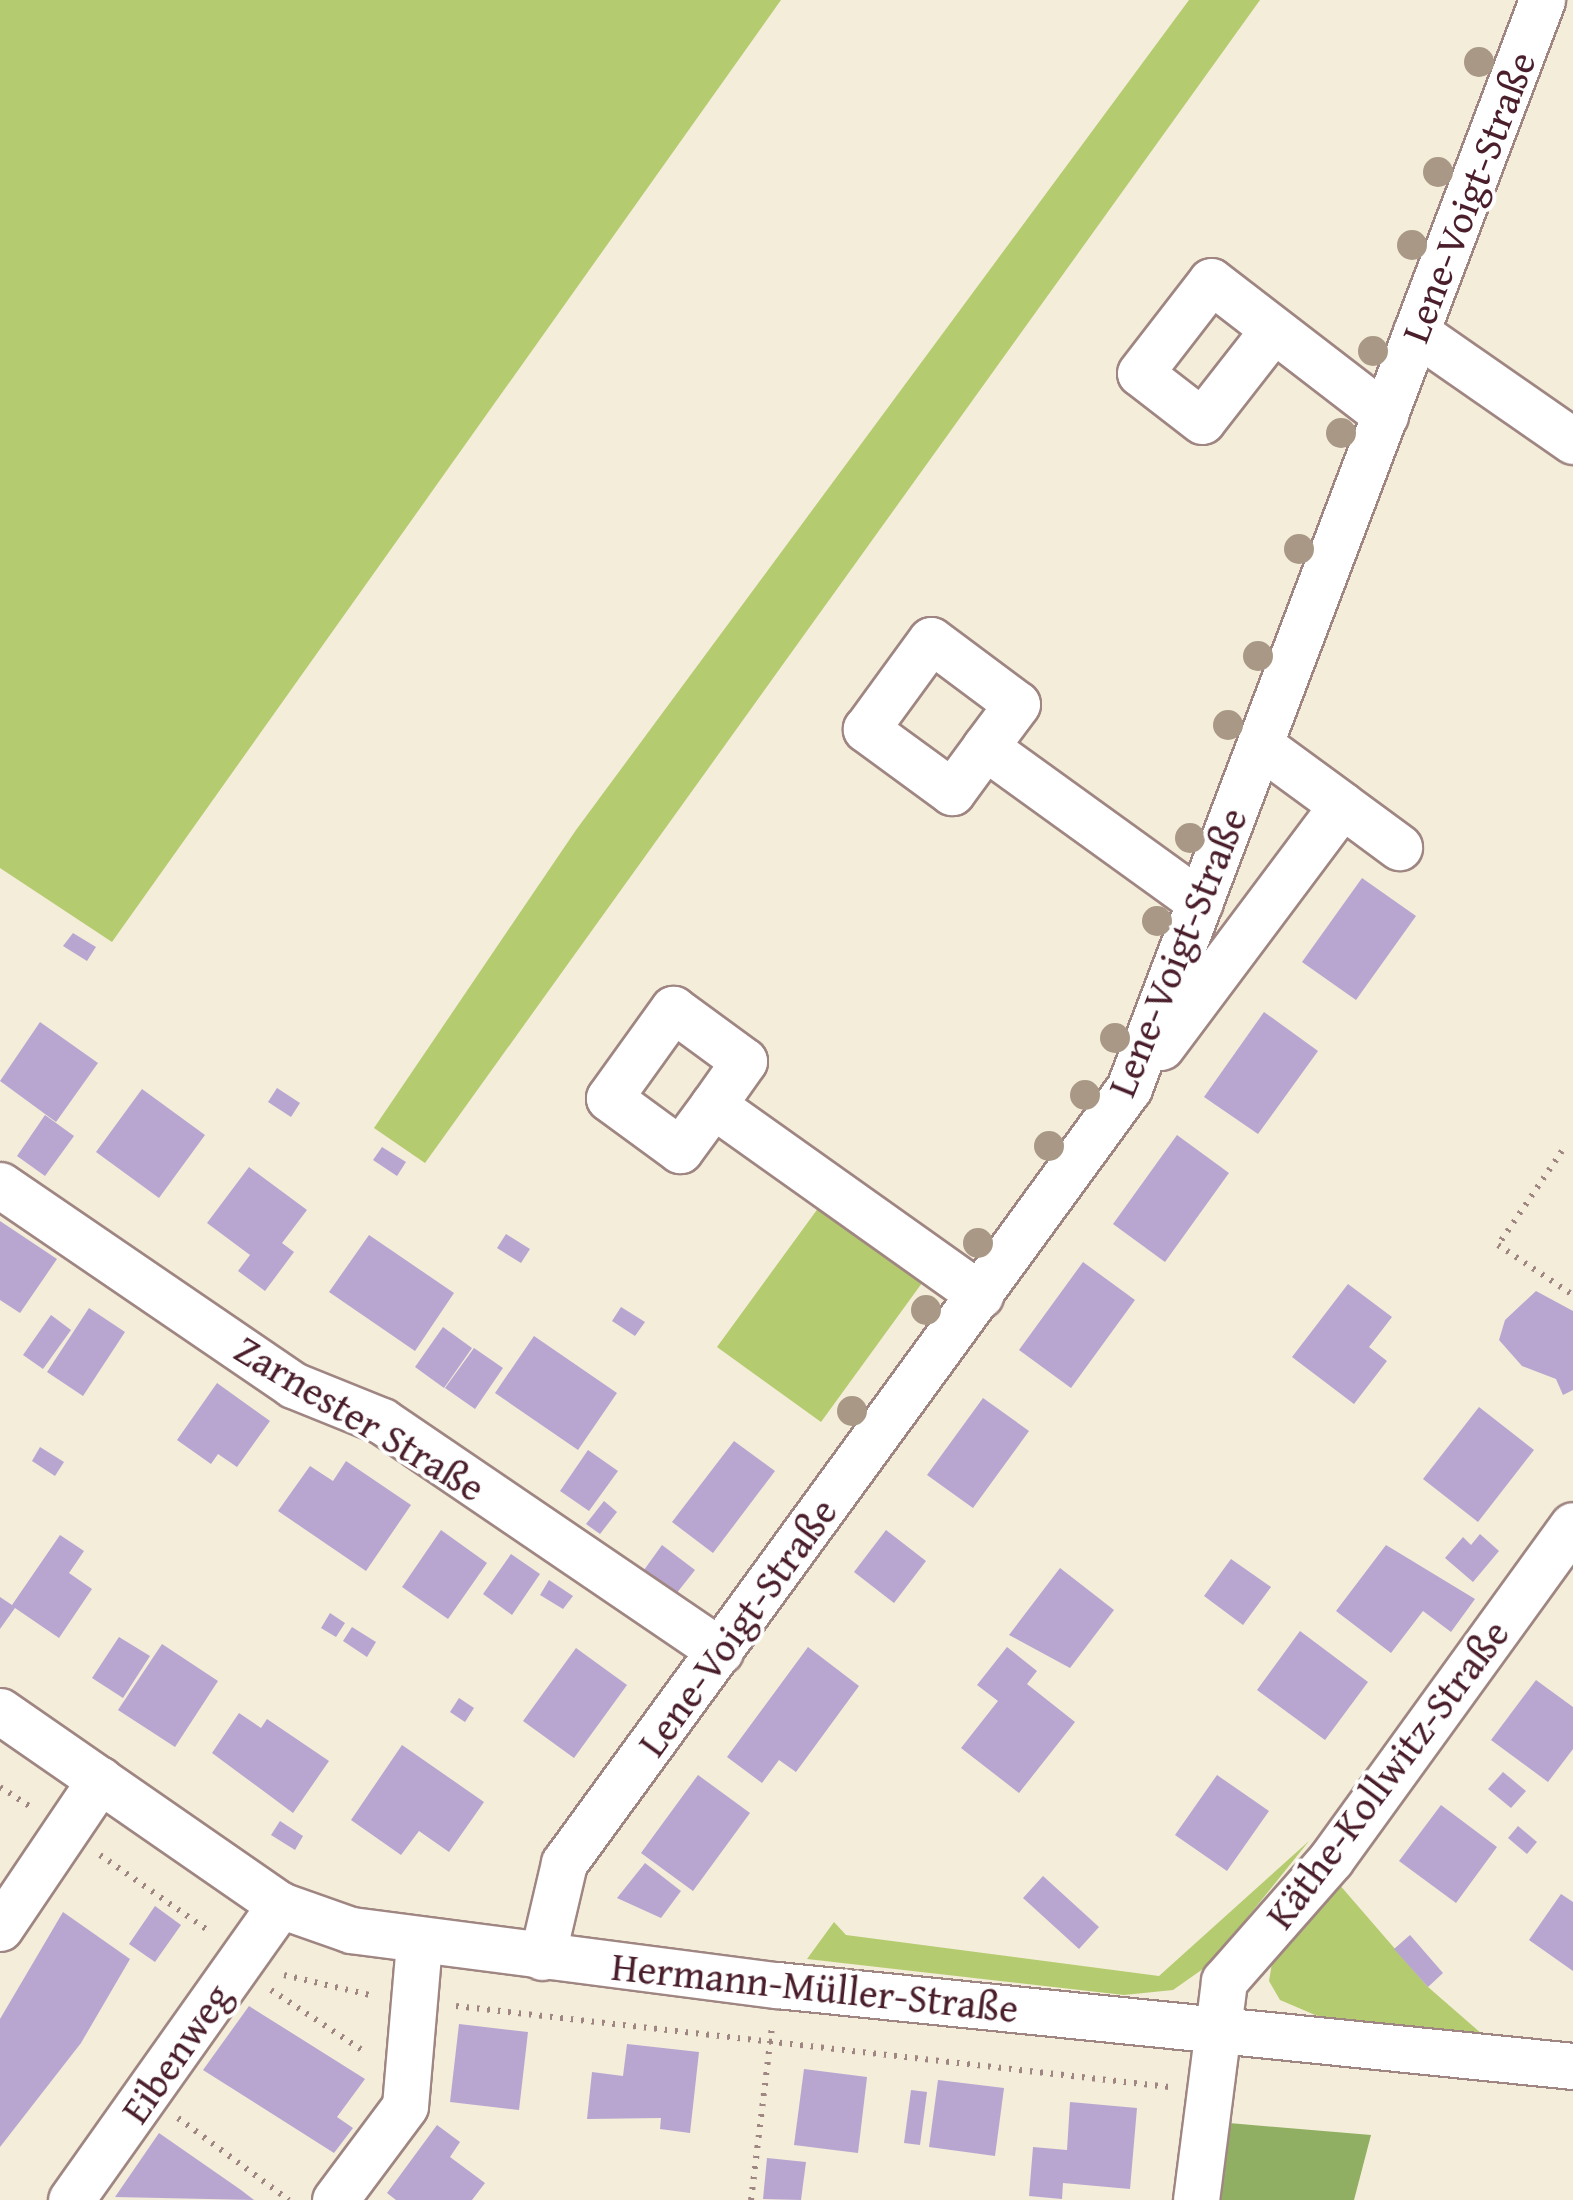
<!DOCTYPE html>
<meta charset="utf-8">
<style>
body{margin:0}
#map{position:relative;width:1573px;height:2200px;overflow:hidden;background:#f4edda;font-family:"Gentium Book Plus",serif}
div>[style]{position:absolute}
.green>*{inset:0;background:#b5cb6f}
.forest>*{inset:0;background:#90af62}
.building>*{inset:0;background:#b8a6d1}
.path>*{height:6px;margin-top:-3px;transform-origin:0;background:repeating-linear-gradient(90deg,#9f8682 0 2.5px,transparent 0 10.5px)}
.roads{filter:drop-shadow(2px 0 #9f8682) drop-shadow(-2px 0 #9f8682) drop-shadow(0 2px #9f8682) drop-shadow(0 -2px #9f8682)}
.minor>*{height:45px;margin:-22.5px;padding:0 22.5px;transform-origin:22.5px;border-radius:22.5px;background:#fff}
.trees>*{width:30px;height:30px;margin:-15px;border-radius:50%;background:#a89885}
span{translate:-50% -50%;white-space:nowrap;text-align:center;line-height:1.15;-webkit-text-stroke:8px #fff;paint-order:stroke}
.street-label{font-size:40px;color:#4a1f2b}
</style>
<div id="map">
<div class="green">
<i style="clip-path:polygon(0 0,781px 0,112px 942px,0 868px)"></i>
<i style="clip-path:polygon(1189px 0,1260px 0,425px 1163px,374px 1128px,576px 830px)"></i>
<i style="clip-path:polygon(819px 1207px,922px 1283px,821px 1422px,717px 1347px)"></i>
<i style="clip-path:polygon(1309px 1841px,1210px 1964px,1173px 1990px,1124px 1995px,807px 1959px,834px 1922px,846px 1935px,1159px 1976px)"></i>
<i style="clip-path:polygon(1338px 1883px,1428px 1987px,1482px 2034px,1327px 2020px,1280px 2000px,1269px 1981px,1273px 1957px)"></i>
</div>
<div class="forest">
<i style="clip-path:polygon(1229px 2123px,1371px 2135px,1354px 2200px,1221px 2200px)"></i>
</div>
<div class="building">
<i style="clip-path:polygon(1362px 878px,1416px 916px,1356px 1000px,1302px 962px)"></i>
<i style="clip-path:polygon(73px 933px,96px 947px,87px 961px,63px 946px)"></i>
<i style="clip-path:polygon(1264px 1012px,1318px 1051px,1258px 1134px,1204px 1097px)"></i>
<i style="clip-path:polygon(40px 1022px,98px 1063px,56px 1122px,0 1081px)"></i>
<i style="clip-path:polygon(277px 1088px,300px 1103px,291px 1117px,268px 1102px)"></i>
<i style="clip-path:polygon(142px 1089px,205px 1135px,159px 1198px,96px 1152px)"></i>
<i style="clip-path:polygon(45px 1115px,74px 1136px,45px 1176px,17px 1156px)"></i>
<i style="clip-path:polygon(1177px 1135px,1229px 1173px,1165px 1262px,1113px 1224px)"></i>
<i style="clip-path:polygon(382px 1147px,406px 1162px,397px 1176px,373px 1160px)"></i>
<i style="clip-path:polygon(249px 1167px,307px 1210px,282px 1243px,294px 1252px,265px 1291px,238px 1271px,250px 1255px,207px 1223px)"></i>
<i style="clip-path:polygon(0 1221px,57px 1259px,20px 1313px,0 1300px)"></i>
<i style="clip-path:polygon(506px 1234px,530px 1249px,521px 1263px,497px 1248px)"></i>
<i style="clip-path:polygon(369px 1235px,454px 1293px,415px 1351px,329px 1292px)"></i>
<i style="clip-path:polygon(1083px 1262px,1135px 1300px,1071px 1388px,1019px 1350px)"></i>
<i style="clip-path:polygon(1348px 1284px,1392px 1317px,1369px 1347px,1387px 1361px,1354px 1404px,1292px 1357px)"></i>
<i style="clip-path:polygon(1536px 1291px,1573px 1311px,1573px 1390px,1563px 1395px,1556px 1379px,1522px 1366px,1499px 1340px,1505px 1320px)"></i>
<i style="clip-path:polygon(621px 1307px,645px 1322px,635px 1336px,612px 1321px)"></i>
<i style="clip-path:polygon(89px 1308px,125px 1332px,83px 1396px,47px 1372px)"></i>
<i style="clip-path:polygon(51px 1315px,71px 1330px,43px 1369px,23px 1355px)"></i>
<i style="clip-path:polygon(443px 1327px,472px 1348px,444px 1388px,415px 1367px)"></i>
<i style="clip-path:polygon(534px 1336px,617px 1393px,578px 1450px,495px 1393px)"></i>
<i style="clip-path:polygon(474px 1348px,503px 1368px,475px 1409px,445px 1388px)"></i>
<i style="clip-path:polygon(217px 1383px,270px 1421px,237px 1467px,218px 1454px,211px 1464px,177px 1440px)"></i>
<i style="clip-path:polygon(983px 1398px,1029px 1431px,973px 1508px,927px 1475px)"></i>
<i style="clip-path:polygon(1479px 1407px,1534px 1450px,1478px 1522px,1423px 1479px)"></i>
<i style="clip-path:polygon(734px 1441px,775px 1471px,713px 1553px,672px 1522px)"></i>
<i style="clip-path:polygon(40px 1447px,64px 1462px,55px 1476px,32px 1461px)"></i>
<i style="clip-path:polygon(588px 1450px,618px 1471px,589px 1511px,560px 1491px)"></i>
<i style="clip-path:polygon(346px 1461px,411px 1505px,366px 1571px,278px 1511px,310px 1466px,333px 1481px)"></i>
<i style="clip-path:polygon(604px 1501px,617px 1512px,600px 1534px,586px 1524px)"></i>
<i style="clip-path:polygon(441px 1530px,487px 1563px,448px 1619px,402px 1587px)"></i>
<i style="clip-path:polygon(886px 1530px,926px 1561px,894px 1603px,854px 1572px)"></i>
<i style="clip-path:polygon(1480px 1534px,1499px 1551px,1473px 1582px,1445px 1558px,1463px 1537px,1471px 1545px)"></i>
<i style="clip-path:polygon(60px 1535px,84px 1551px,69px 1573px,92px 1589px,59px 1638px,15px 1608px,0 1629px,0 1597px,12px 1605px)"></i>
<i style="clip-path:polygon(662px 1545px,695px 1570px,676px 1594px,644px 1570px)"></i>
<i style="clip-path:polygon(1386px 1545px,1475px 1599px,1451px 1632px,1423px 1611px,1391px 1653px,1336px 1611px)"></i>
<i style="clip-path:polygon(511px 1554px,540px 1574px,512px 1615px,483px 1594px)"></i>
<i style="clip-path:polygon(1231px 1559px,1271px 1587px,1243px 1625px,1204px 1596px)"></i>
<i style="clip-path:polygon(1060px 1568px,1114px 1610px,1070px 1668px,1009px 1635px)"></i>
<i style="clip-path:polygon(549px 1580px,573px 1596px,563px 1609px,540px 1595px)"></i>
<i style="clip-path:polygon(330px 1613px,345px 1623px,336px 1637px,321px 1628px)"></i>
<i style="clip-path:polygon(352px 1627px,376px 1642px,367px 1657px,343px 1641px)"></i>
<i style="clip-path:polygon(1300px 1631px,1368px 1682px,1325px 1740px,1257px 1690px)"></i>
<i style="clip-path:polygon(119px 1637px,150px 1656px,123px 1698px,92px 1678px)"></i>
<i style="clip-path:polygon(162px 1644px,218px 1681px,175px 1747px,118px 1710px)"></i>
<i style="clip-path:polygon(808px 1647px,859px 1686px,796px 1772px,779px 1760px,762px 1783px,727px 1757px)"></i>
<i style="clip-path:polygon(1007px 1647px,1037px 1671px,1027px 1684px,1075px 1722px,1019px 1793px,961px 1748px,998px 1701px,977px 1685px)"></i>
<i style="clip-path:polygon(576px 1648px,627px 1685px,574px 1758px,523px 1721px)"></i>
<i style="clip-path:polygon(1536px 1680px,1573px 1707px,1573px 1749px,1548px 1782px,1491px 1740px)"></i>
<i style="clip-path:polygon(459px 1698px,474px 1708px,465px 1722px,450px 1712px)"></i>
<i style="clip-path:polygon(239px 1713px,261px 1728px,267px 1719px,329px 1761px,293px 1813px,212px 1753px)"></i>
<i style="clip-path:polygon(402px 1745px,484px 1802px,449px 1852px,419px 1831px,401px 1855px,351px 1820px)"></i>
<i style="clip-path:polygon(1503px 1772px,1526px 1791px,1511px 1808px,1488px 1789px)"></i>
<i style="clip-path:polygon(698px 1775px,750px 1813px,693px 1891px,641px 1853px)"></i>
<i style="clip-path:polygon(1217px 1775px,1269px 1811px,1227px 1871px,1175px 1835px)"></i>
<i style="clip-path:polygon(1441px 1805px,1497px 1847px,1456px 1903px,1399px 1861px)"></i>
<i style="clip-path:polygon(280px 1821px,303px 1836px,295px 1850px,271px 1835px)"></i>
<i style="clip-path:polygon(1518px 1826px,1537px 1842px,1527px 1854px,1508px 1838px)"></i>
<i style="clip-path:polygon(645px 1863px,681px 1891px,661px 1918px,617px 1898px)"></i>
<i style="clip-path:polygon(1043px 1876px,1099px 1927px,1079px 1949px,1023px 1898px)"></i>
<i style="clip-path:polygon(1561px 1894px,1573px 1902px,1573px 1971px,1529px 1940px)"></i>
<i style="clip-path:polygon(155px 1906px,181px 1925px,155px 1962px,129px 1944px)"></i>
<i style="clip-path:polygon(63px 1912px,130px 1959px,81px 2043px,0 2147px,0 2019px)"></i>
<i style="clip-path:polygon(1410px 1935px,1443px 1973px,1428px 1987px,1394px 1949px)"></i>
<i style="clip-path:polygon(249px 2006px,365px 2079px,337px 2117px,353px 2128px,334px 2153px,203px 2070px)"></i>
<i style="clip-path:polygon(459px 2024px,528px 2032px,519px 2110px,450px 2102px)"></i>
<i style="clip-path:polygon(627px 2044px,699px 2052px,690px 2133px,660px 2129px,661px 2118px,587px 2119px,592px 2072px,623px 2076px)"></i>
<i style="clip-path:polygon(804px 2069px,867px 2077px,858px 2153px,794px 2145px)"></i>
<i style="clip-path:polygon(938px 2080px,1004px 2088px,995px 2156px,929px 2147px)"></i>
<i style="clip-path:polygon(911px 2090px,927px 2092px,920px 2145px,904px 2143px)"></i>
<i style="clip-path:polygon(1070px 2102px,1137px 2108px,1130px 2189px,1063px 2183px,1062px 2199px,1029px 2196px,1033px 2147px,1067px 2150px)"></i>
<i style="clip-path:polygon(437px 2125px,460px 2142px,450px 2157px,485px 2183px,472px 2200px,396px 2200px,387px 2193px)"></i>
<i style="clip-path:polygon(159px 2133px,241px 2190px,254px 2200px,115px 2197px)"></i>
<i style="clip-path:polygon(767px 2158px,806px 2162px,801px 2200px,763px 2199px)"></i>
</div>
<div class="path">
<i style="left:1562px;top:1151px;width:114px;rotate:124.2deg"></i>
<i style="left:1498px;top:1245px;width:90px;rotate:33.7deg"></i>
<i style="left:0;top:1787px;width:38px;rotate:33deg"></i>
<i style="left:100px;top:1855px;width:133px;rotate:34.9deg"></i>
<i style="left:284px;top:1975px;width:92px;rotate:13.1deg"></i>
<i style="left:271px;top:1990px;width:113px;rotate:33.4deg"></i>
<i style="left:456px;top:2006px;width:718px;rotate:6.48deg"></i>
<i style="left:178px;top:2118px;width:138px;rotate:36.5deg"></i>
<i style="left:751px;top:2200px;width:175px;rotate:-83.1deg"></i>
</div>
<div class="roads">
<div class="minor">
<i style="left:1273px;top:330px;width:115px;rotate:128deg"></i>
<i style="left:1202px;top:421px;width:78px;rotate:-142.3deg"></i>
<i style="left:1140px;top:373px;width:116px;rotate:-52.3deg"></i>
<i style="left:1211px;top:281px;width:220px;rotate:37.6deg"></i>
<i style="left:1416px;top:332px;width:191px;rotate:34.8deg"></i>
<i style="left:985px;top:747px;width:56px;rotate:126.3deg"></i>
<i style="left:952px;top:792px;width:107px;rotate:-143.8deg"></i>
<i style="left:866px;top:729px;width:110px;rotate:-53.9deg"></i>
<i style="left:931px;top:640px;width:107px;rotate:36.7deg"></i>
<i style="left:1017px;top:704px;width:54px;rotate:126.7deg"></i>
<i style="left:985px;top:747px;width:265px;rotate:35.8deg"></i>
<i style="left:1342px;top:805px;width:71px;rotate:36.4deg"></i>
<i style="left:1161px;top:1047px;width:302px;rotate:-53.2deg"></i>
<i style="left:1342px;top:805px;width:102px;rotate:-143.8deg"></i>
<i style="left:713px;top:1105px;width:56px;rotate:126.3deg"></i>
<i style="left:680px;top:1150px;width:88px;rotate:-143.8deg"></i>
<i style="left:609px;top:1098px;width:110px;rotate:-54.3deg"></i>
<i style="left:673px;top:1009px;width:88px;rotate:36.2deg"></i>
<i style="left:744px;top:1061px;width:54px;rotate:125.2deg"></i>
<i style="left:713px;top:1105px;width:328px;rotate:35.4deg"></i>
<i style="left:0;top:1185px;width:355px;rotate:34.3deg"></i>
<i style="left:293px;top:1385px;width:96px;rotate:22deg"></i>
<i style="left:382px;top:1421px;width:409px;rotate:34.2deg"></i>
<i style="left:0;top:1711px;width:341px;rotate:34.7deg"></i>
<i style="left:280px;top:1905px;width:75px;rotate:19.4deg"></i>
<i style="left:351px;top:1930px;width:430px;rotate:7.4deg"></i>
<i style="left:777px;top:1985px;width:800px;rotate:5.81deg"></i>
<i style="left:0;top:1928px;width:179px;rotate:-56deg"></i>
<i style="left:542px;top:1957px;width:97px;rotate:-76.8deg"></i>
<i style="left:564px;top:1863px;width:959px;rotate:-53.91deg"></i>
<i style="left:1129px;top:1088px;width:1164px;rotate:-69.21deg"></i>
<i style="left:71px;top:2200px;width:362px;rotate:-54.7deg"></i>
<i style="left:335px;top:2200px;width:117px;rotate:-53.3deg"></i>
<i style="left:405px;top:2106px;width:164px;rotate:-85.1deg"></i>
<i style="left:1196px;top:2200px;width:221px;rotate:-82.7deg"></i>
<i style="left:1224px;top:1981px;width:162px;rotate:-48.7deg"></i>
<i style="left:1331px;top:1859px;width:412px;rotate:-54.1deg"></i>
</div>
</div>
<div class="trees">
<i style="left:1479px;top:62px"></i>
<i style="left:1438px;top:172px"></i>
<i style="left:1412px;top:245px"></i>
<i style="left:1373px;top:351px"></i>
<i style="left:1341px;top:433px"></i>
<i style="left:1299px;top:549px"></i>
<i style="left:1258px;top:656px"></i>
<i style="left:1228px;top:725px"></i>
<i style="left:1190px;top:838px"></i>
<i style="left:1157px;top:921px"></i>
<i style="left:1115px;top:1038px"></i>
<i style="left:1085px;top:1095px"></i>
<i style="left:1049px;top:1146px"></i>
<i style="left:978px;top:1243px"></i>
<i style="left:926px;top:1310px"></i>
<i style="left:852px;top:1411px"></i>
</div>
<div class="street-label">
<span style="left:1468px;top:197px;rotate:-69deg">Lene-Voigt-Straße</span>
<span style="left:1177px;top:952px;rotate:-68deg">Lene-Voigt-Straße</span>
<span style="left:360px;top:1418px;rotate:31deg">Zarnester Straße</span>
<span style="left:737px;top:1627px;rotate:-54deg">Lene-Voigt-Straße</span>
<span style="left:1387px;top:1774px;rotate:-53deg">Käthe-Kollwitz-Straße</span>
<span style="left:815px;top:1987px;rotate:6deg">Hermann-Müller-Straße</span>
<span style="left:176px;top:2053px;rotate:-55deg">Eibenweg</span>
</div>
</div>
